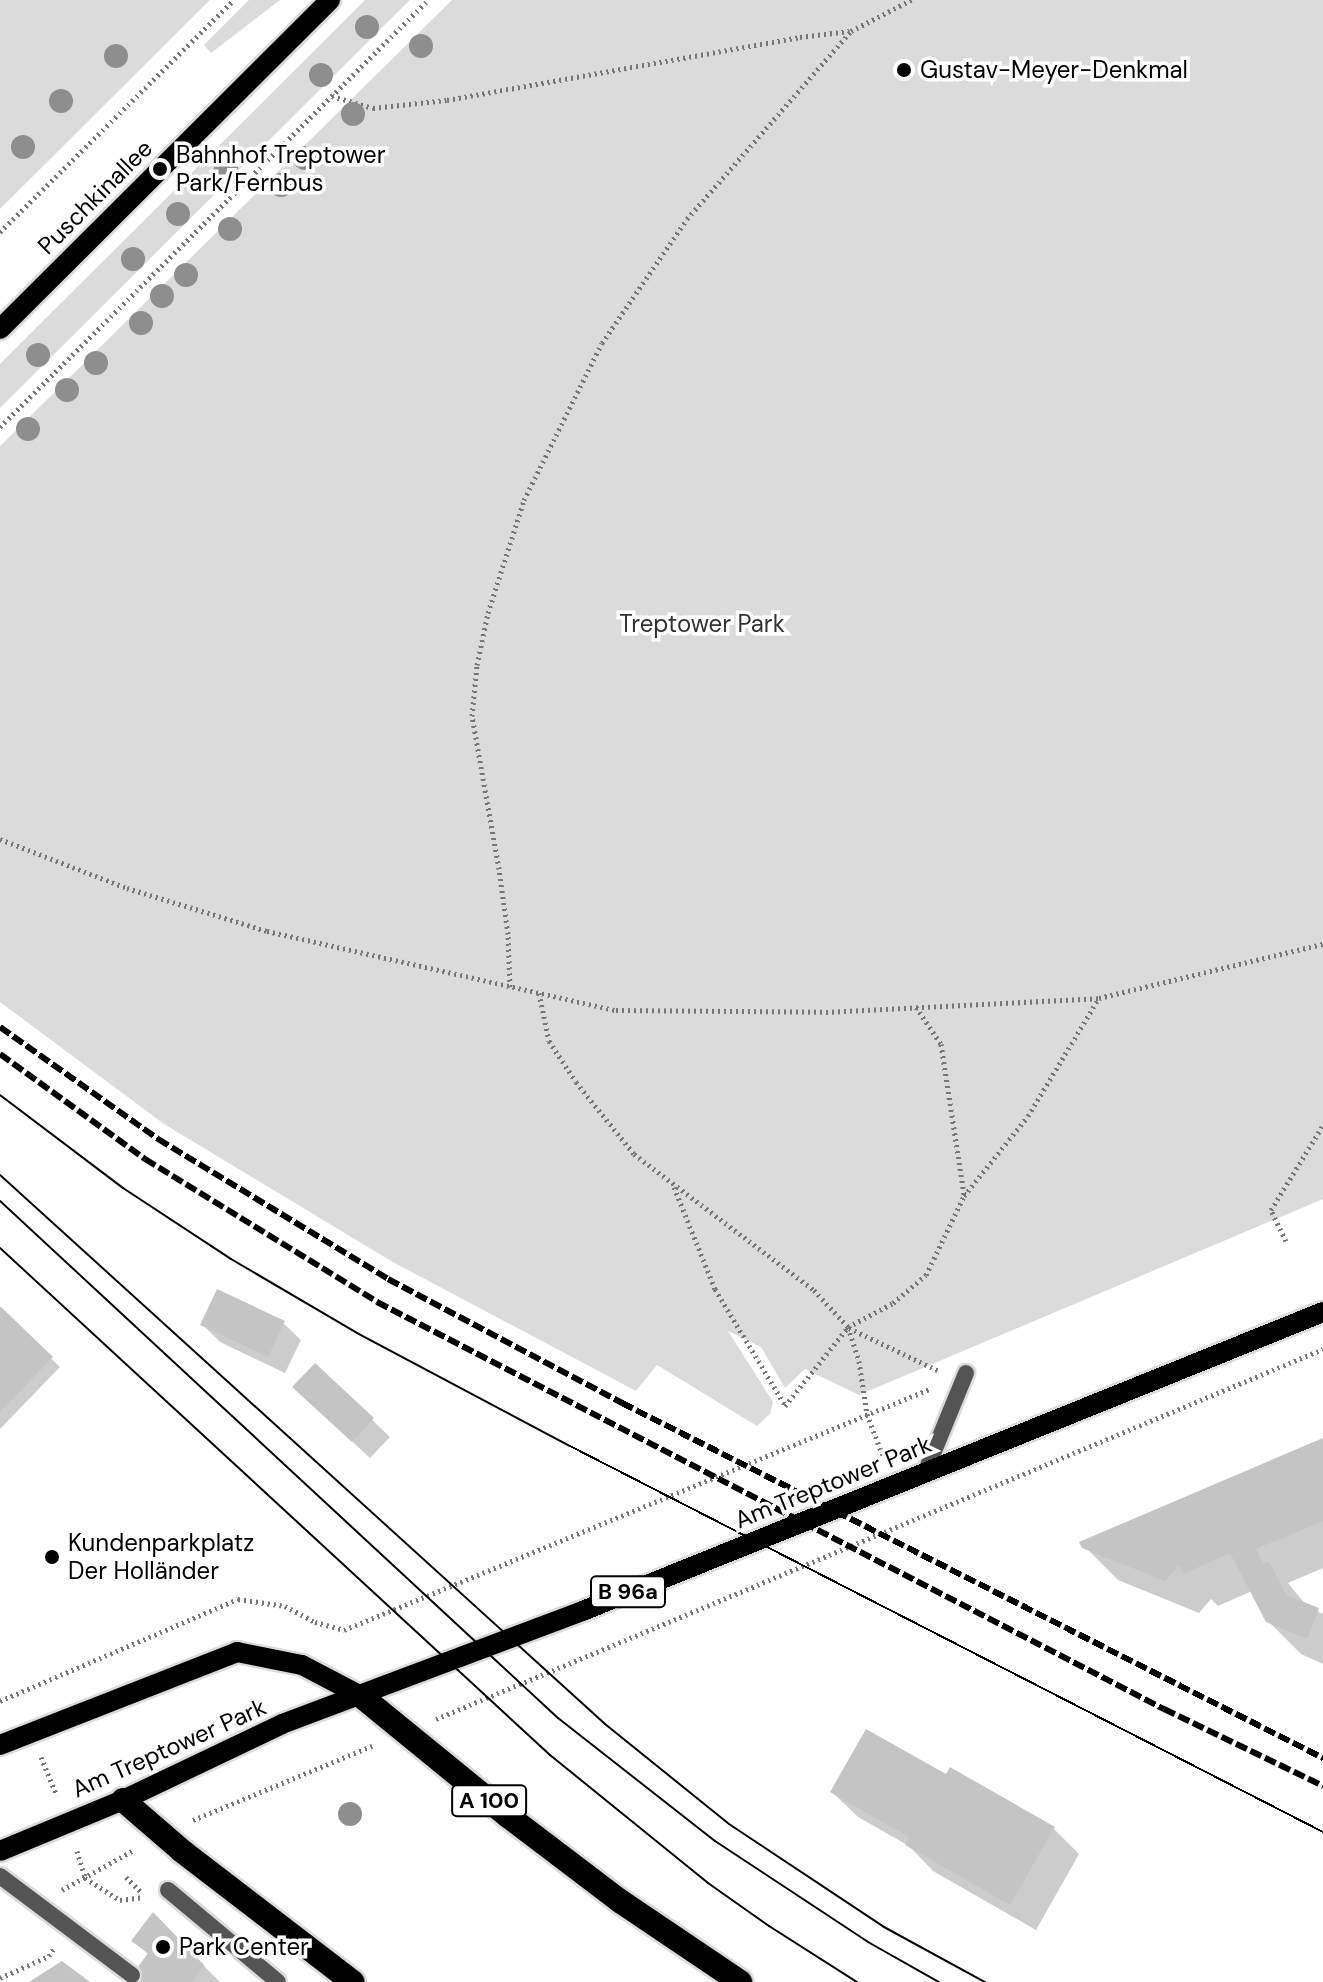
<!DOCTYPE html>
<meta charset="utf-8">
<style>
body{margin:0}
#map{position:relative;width:1323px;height:1982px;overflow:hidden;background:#fff;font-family:"DM Sans",sans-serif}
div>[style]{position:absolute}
.green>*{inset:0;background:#dbdbdb}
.shadow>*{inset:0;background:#0003}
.building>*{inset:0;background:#c4c4c4}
.path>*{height:5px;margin-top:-2.5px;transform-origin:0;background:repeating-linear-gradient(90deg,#767676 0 2px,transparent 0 6px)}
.roads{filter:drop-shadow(2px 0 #dbdbdb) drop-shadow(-2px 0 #dbdbdb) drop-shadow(0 2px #dbdbdb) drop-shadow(0 -2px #dbdbdb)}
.service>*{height:16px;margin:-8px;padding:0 8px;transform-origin:8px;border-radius:8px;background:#545454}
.primary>*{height:20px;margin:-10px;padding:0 10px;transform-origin:10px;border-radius:10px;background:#000}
.motorway>*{height:24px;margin:-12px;padding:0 12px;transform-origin:12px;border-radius:12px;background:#000}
.tram>*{height:2px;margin:-1px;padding:0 1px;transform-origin:1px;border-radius:1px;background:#000}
.rail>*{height:6px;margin-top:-3px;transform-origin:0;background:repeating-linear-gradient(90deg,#000 0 12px,transparent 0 16px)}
.trees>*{width:24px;height:24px;margin:-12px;border-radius:50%;background:#8e8e8e}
.dots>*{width:22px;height:22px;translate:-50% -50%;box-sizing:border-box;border:4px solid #fff;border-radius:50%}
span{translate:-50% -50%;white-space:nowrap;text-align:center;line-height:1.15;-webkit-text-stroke:7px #fff;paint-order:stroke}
.shield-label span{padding:2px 6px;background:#fff;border:2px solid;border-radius:6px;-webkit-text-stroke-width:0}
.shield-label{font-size:22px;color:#000;font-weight:700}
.poi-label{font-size:24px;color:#000}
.left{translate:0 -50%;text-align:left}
.street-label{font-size:24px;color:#000}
.park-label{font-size:24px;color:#323232}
</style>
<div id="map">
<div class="green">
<i style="clip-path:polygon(0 0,210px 0,0 209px)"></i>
<i style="clip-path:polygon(249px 0,280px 0,211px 53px,204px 45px)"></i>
<i style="clip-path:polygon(365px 0,410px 0,0 408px,0 364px)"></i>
<i style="clip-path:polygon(452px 0,1323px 0,1323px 1199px,859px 1395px,805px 1369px,785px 1388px,761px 1347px,728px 1331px,773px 1402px,770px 1414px,757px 1426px,657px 1365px,636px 1391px,391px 1261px,164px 1124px,0 1002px,0 446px)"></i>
</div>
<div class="shadow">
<i style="clip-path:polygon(0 1310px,60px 1367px,0 1429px)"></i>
<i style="clip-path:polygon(283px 1323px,301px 1340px,285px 1373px,220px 1342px,202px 1324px)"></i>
<i style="clip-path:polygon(315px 1365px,390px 1437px,370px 1458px,312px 1404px)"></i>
<i style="clip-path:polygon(1323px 1441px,1323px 1568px,1288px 1583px,1306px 1605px,1323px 1614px,1323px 1664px,1301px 1654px,1267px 1620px,1252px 1591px,1218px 1606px,1211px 1599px,1199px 1613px,1118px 1580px,1084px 1546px)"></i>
<i style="clip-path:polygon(946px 1777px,1053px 1828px,1079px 1854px,1036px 1930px,933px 1871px,909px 1846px,858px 1817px,832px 1792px)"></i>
<i style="clip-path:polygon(153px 1915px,220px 1982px,129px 1982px,149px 1955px,134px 1941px)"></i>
</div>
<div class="building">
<i style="clip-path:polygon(217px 1289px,285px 1321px,268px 1357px,200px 1325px)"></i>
<i style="clip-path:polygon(0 1306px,53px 1357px,0 1412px)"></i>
<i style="clip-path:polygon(315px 1363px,374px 1418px,352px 1442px,292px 1387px)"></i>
<i style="clip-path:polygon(1323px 1438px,1323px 1521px,1256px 1549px,1263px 1564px,1269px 1561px,1286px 1595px,1319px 1608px,1307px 1639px,1266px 1622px,1230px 1553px,1183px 1574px,1179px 1565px,1165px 1581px,1082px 1548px,1079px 1542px)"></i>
<i style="clip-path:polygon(866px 1729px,946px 1774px,950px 1767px,1055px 1827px,1010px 1905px,905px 1845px,909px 1837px,830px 1792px)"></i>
<i style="clip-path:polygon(153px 1912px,204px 1965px,192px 1982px,127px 1982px,148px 1953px,131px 1941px)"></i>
<i style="clip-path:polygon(62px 1961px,90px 1982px,29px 1982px)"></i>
</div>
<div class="path">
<i style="left:332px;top:96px;width:43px;rotate:16.3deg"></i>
<i style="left:373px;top:108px;width:74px;rotate:-6.2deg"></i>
<i style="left:447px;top:100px;width:359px;rotate:-10.1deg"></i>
<i style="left:800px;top:37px;width:50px;rotate:-6.8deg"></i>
<i style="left:0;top:232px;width:330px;rotate:-44.8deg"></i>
<i style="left:0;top:427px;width:605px;rotate:-44.93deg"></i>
<i style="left:0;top:839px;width:136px;rotate:21.1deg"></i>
<i style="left:127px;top:888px;width:146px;rotate:17.1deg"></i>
<i style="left:267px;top:931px;width:358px;rotate:12.8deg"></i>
<i style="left:616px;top:1010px;width:210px;rotate:0.5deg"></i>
<i style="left:826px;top:1012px;width:273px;rotate:-2.9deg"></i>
<i style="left:1099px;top:998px;width:230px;rotate:-13.6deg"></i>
<i style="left:510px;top:987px;width:53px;rotate:-92.2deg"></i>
<i style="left:508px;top:934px;width:66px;rotate:-97.9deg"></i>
<i style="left:499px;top:869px;width:155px;rotate:-100deg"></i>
<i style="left:472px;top:716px;width:51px;rotate:-84.4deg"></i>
<i style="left:477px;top:665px;width:53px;rotate:-78.1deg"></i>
<i style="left:488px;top:613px;width:119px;rotate:-72.3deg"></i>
<i style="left:524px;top:500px;width:175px;rotate:-63.6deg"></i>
<i style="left:602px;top:343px;width:150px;rotate:-55.6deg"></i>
<i style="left:687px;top:219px;width:249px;rotate:-48.9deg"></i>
<i style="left:851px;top:31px;width:68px;rotate:-27.3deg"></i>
<i style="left:539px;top:993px;width:49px;rotate:78.2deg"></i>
<i style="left:549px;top:1041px;width:49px;rotate:56.6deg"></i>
<i style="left:576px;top:1082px;width:92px;rotate:51.1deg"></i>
<i style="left:634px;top:1154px;width:226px;rotate:37.1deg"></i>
<i style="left:814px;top:1290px;width:50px;rotate:47.4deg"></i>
<i style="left:848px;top:1327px;width:36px;rotate:72deg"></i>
<i style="left:859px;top:1361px;width:54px;rotate:81.4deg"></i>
<i style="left:867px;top:1414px;width:48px;rotate:69.3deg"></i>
<i style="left:916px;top:1007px;width:45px;rotate:56deg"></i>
<i style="left:941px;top:1044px;width:153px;rotate:81.3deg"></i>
<i style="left:674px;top:1187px;width:110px;rotate:68.1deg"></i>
<i style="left:715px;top:1289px;width:135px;rotate:58.9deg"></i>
<i style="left:1286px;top:1241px;width:34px;rotate:-116deg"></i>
<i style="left:1271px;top:1210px;width:100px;rotate:-58.5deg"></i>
<i style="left:849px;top:1328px;width:98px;rotate:25.5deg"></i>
<i style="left:785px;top:1406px;width:101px;rotate:-51.4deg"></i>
<i style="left:848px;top:1327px;width:51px;rotate:-28.1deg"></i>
<i style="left:893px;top:1303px;width:43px;rotate:-40.3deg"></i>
<i style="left:926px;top:1275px;width:88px;rotate:-64.3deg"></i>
<i style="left:964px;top:1196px;width:102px;rotate:-51.3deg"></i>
<i style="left:1028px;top:1116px;width:138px;rotate:-59deg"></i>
<i style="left:0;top:1701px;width:259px;rotate:-23.2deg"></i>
<i style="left:238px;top:1599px;width:48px;rotate:8.5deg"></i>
<i style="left:285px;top:1606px;width:34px;rotate:28deg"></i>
<i style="left:315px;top:1622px;width:30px;rotate:15deg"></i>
<i style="left:344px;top:1630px;width:636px;rotate:-22.37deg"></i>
<i style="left:436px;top:1719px;width:961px;rotate:-22.64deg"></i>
<i style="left:41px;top:1757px;width:42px;rotate:67.7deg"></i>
<i style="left:193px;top:1820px;width:194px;rotate:-22.5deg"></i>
<i style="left:77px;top:1851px;width:28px;rotate:73deg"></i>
<i style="left:85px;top:1878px;width:41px;rotate:32.2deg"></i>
<i style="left:120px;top:1900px;width:24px;rotate:-7deg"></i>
<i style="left:126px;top:1877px;width:21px;rotate:45deg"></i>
<i style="left:62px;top:1890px;width:82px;rotate:-29.1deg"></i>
<i style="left:0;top:1978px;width:54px;rotate:-24.2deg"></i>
<i style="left:49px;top:1956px;width:9px;rotate:-58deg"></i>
</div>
<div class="roads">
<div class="service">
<i style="left:925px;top:1473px;width:108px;rotate:-67.7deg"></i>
<i style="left:0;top:1876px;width:165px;rotate:36.9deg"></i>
<i style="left:168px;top:1890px;width:143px;rotate:39.9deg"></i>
</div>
<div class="primary">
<i style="left:0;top:329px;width:466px;rotate:-44.9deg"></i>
<i style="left:0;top:1745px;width:255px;rotate:-21.4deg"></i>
<i style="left:237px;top:1652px;width:66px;rotate:11.3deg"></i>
<i style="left:302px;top:1665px;width:67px;rotate:27.7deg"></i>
<i style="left:0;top:1851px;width:133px;rotate:-22.5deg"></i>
<i style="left:123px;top:1800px;width:176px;rotate:-25.5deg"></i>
<i style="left:282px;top:1724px;width:324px;rotate:-20.6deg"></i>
<i style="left:585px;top:1610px;width:796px;rotate:-21.99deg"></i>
</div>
<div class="motorway">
<i style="left:361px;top:1696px;width:190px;rotate:39.2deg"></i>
<i style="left:508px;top:1816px;width:141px;rotate:37.2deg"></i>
<i style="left:620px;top:1901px;width:145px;rotate:34deg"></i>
<i style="left:123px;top:1800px;width:78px;rotate:40.8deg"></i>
<i style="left:182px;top:1851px;width:215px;rotate:37.5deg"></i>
</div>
</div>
<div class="tram">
<i style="left:0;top:1095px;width:154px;rotate:37.1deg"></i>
<i style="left:123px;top:1188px;width:129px;rotate:33.3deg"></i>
<i style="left:231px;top:1259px;width:148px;rotate:30.4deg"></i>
<i style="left:359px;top:1334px;width:239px;rotate:28deg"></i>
<i style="left:570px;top:1446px;width:846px;rotate:27.14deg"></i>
<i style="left:0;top:1175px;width:817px;rotate:42.22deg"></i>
<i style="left:605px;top:1724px;width:159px;rotate:38.9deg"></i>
<i style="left:729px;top:1824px;width:186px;rotate:33.6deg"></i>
<i style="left:884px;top:1927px;width:115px;rotate:28.6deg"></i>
<i style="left:0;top:1201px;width:761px;rotate:42.82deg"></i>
<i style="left:558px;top:1718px;width:199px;rotate:38.1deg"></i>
<i style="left:715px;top:1841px;width:183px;rotate:33.4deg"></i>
<i style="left:868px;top:1942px;width:81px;rotate:29.4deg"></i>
<i style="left:0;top:1248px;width:748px;rotate:42.67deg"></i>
<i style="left:550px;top:1755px;width:203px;rotate:39deg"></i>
<i style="left:708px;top:1883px;width:75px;rotate:35.2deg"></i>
<i style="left:769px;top:1926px;width:104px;rotate:32.5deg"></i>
</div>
<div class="rail">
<i style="left:0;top:1027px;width:194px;rotate:35.3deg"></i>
<i style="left:158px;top:1139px;width:269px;rotate:31.3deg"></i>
<i style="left:388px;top:1279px;width:265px;rotate:27.9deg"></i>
<i style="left:622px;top:1403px;width:786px;rotate:26.86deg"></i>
<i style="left:0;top:1054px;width:179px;rotate:35.9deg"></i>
<i style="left:145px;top:1159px;width:273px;rotate:31.6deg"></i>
<i style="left:377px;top:1302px;width:886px;rotate:27.35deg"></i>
<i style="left:1164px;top:1709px;width:177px;rotate:25.8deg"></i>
</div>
<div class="trees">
<i style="left:367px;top:27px"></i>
<i style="left:421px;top:46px"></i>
<i style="left:116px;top:56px"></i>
<i style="left:321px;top:75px"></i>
<i style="left:61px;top:101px"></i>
<i style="left:353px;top:114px"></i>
<i style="left:23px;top:147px"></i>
<i style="left:305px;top:158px"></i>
<i style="left:226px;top:168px"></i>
<i style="left:281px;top:185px"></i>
<i style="left:178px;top:214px"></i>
<i style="left:230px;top:229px"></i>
<i style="left:133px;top:259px"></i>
<i style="left:186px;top:275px"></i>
<i style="left:162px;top:296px"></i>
<i style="left:141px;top:323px"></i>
<i style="left:38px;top:355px"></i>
<i style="left:96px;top:363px"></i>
<i style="left:67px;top:390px"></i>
<i style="left:28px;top:429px"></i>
<i style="left:350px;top:1814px"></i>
</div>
<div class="dots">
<i style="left:904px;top:70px;background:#000"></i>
<i style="left:160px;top:169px;background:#000"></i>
<i style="left:52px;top:1557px;background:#000"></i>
<i style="left:163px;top:1947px;background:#000"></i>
</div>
<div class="shield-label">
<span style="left:628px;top:1592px">B 96a</span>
<span style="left:489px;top:1801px">A 100</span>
</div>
<div class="poi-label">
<span class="left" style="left:920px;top:70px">Gustav-Meyer-Denkmal</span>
<span class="left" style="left:176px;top:169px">Bahnhof Treptower<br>Park/Fernbus</span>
<span class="left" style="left:68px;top:1557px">Kundenparkplatz<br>Der Holländer</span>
<span class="left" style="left:179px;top:1947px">Park Center</span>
</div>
<div class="street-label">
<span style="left:95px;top:197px;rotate:-45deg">Puschkinallee</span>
<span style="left:833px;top:1482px;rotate:-22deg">Am Treptower Park</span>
<span style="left:169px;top:1748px;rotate:-24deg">Am Treptower Park</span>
</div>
<div class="park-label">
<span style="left:702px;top:624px">Treptower Park</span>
</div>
</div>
